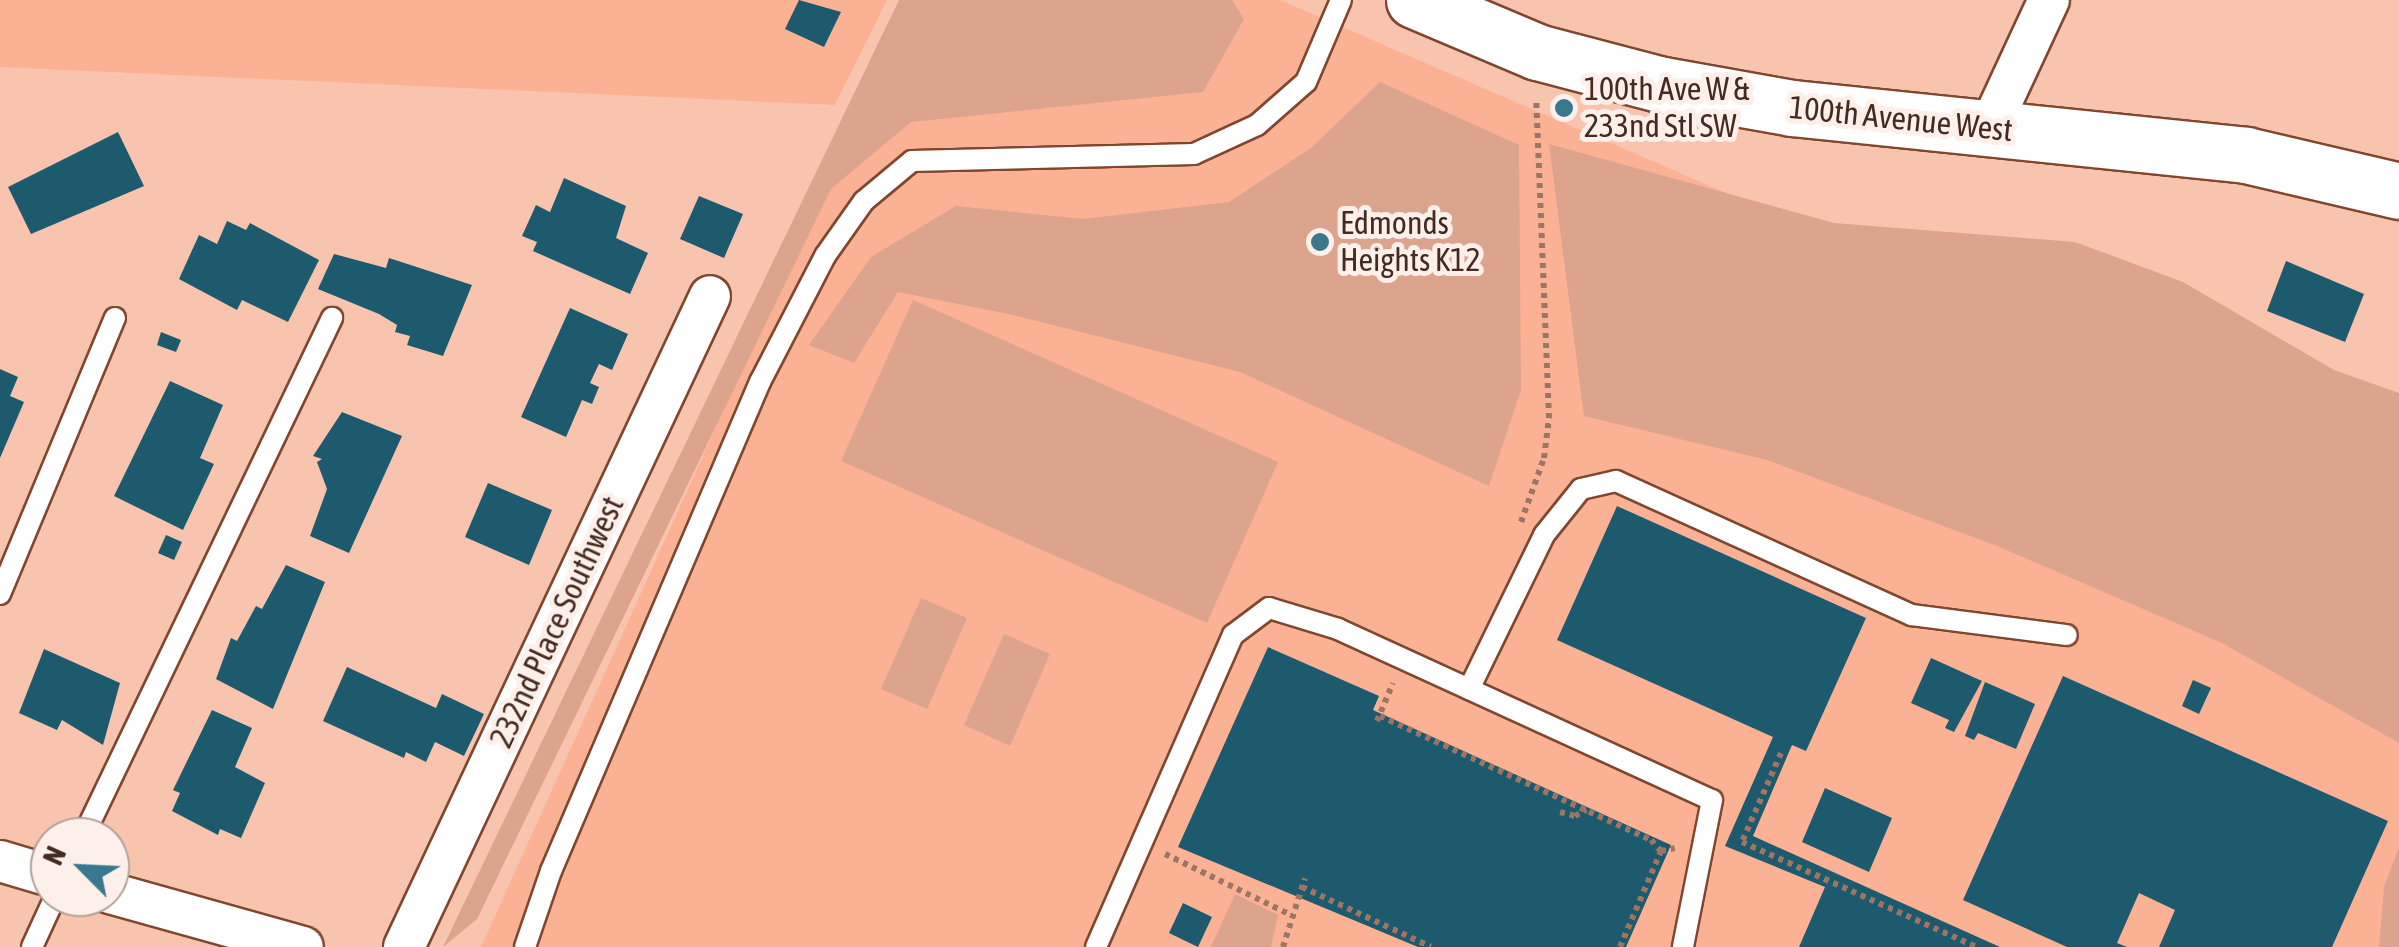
<!DOCTYPE html>
<style>
body{margin:0}
#map{position:relative;width:2399px;height:947px;overflow:hidden;background:#f9c4ae;font-family:"Asap Condensed",sans-serif}
div>[style]{position:absolute}
.built>*{inset:0;background:#fbb294}
.green>*{inset:0;background:#dca38d}
.building>*{inset:0;background:#1e5a6d}
.path>*{height:6px;margin-top:-3px;transform-origin:0;background:repeating-linear-gradient(90deg,#9c7565 0 5px,transparent 0 10px)}
.roads{filter:drop-shadow(2px 0 #804730) drop-shadow(-2px 0 #804730) drop-shadow(0 2px #804730) drop-shadow(0 -2px #804730)}
.service>*{height:20px;margin:-10px;padding:0 10px;transform-origin:10px;border-radius:10px;background:#fff}
.minor>*{height:40px;margin:-20px;padding:0 20px;transform-origin:20px;border-radius:20px;background:#fff}
.secondary>*{height:55px;margin:-27.5px;padding:0 27.5px;transform-origin:27.5px;border-radius:27.5px;background:#fff}
.dots>*{width:28px;height:28px;translate:-50% -50%;box-sizing:border-box;border:5px solid #fdefe9;border-radius:50%}
span{translate:-50% -50%;white-space:nowrap;text-align:center;line-height:1.15;-webkit-text-stroke:10px #fdefe9;paint-order:stroke}
.poi-label{font-size:32px;color:#442a20}
.left{translate:0 -50%;text-align:left}
.street-label{font-size:32px;color:#442a20}
.north{position:absolute;left:30px;top:817px;width:100px;height:100px;box-sizing:border-box;background:#fdefe9;border:2px solid #b3a099;border-radius:50%;rotate:294deg;font-size:28px;font-weight:700;line-height:40px;text-align:center;color:#442a20}
.north::after{content:'';display:block;margin:auto;width:35px;height:45px;background:#39788d;clip-path:polygon(50% 0,100% 100%,50% 72%,0 100%)}
</style>
<div id="map">
<div class="built">
<i style="clip-path:polygon(0 0,887px 0,835px 105px,0 67px)"></i>
<i style="clip-path:polygon(909px 0,1280px 0,2399px 484px,2399px 947px,481px 947px)"></i>
</div>
<div class="green">
<i style="clip-path:polygon(899px 0,1232px 0,1244px 19px,1203px 92px,911px 122px,831px 189px,477px 919px,443px 947px)"></i>
<i style="clip-path:polygon(1380px 82px,1519px 145px,1521px 390px,1489px 486px,1240px 372px,1013px 315px,898px 292px,854px 363px,809px 345px,871px 257px,956px 206px,1083px 219px,1229px 202px,1311px 148px)"></i>
<i style="clip-path:polygon(1549px 144px,1834px 223px,2075px 242px,2183px 282px,2334px 370px,2399px 393px,2399px 743px,2222px 643px,1997px 546px,1767px 460px,1584px 416px)"></i>
<i style="clip-path:polygon(913px 300px,1278px 462px,1207px 623px,841px 461px)"></i>
<i style="clip-path:polygon(921px 598px,967px 618px,927px 709px,881px 689px)"></i>
<i style="clip-path:polygon(1004px 634px,1050px 654px,1010px 746px,964px 725px)"></i>
<i style="clip-path:polygon(2399px 847px,2399px 947px,2379px 947px,2384px 887px)"></i>
<i style="clip-path:polygon(1235px 894px,1278px 915px,1271px 947px,1211px 947px)"></i>
</div>
<div class="building">
<i style="clip-path:polygon(799px 0,841px 12px,824px 47px,785px 29px)"></i>
<i style="clip-path:polygon(118px 132px,144px 186px,31px 234px,8px 187px)"></i>
<i style="clip-path:polygon(564px 178px,626px 206px,616px 238px,648px 253px,630px 294px,533px 251px,537px 242px,522px 236px,536px 205px,550px 212px)"></i>
<i style="clip-path:polygon(699px 196px,743px 214px,724px 258px,680px 239px)"></i>
<i style="clip-path:polygon(227px 221px,246px 230px,250px 223px,319px 260px,288px 322px,242px 300px,237px 310px,179px 279px,199px 235px,217px 244px)"></i>
<i style="clip-path:polygon(334px 254px,386px 268px,389px 258px,472px 285px,443px 356px,407px 345px,410px 336px,395px 332px,397px 325px,379px 314px,318px 289px)"></i>
<i style="clip-path:polygon(2286px 261px,2364px 294px,2345px 342px,2267px 311px)"></i>
<i style="clip-path:polygon(570px 308px,628px 334px,612px 370px,599px 364px,590px 383px,599px 387px,592px 404px,582px 400px,566px 437px,521px 417px)"></i>
<i style="clip-path:polygon(161px 332px,181px 340px,176px 352px,157px 345px)"></i>
<i style="clip-path:polygon(0 369px,18px 377px,10px 396px,24px 402px,0 458px)"></i>
<i style="clip-path:polygon(170px 381px,223px 405px,200px 458px,214px 464px,183px 530px,114px 496px)"></i>
<i style="clip-path:polygon(342px 412px,402px 436px,349px 553px,310px 536px,327px 489px,317px 462px,322px 459px,313px 456px)"></i>
<i style="clip-path:polygon(488px 483px,552px 510px,529px 565px,465px 537px)"></i>
<i style="clip-path:polygon(1617px 506px,1866px 618px,1806px 751px,1792px 745px,1753px 836px,2000px 947px,1799px 947px,1825px 887px,1725px 846px,1773px 737px,1557px 640px)"></i>
<i style="clip-path:polygon(166px 535px,182px 542px,174px 560px,158px 553px)"></i>
<i style="clip-path:polygon(286px 565px,325px 582px,273px 709px,216px 679px,231px 638px,237px 641px,256px 606px,262px 609px)"></i>
<i style="clip-path:polygon(1268px 647px,1379px 696px,1373px 710px,1671px 845px,1626px 947px,1418px 947px,1178px 847px)"></i>
<i style="clip-path:polygon(44px 649px,120px 683px,103px 745px,62px 720px,57px 730px,19px 713px)"></i>
<i style="clip-path:polygon(1931px 658px,1982px 681px,1954px 732px,1945px 728px,1949px 720px,1911px 703px)"></i>
<i style="clip-path:polygon(347px 667px,436px 708px,442px 694px,484px 714px,464px 756px,435px 742px,426px 762px,406px 752px,404px 758px,323px 721px)"></i>
<i style="clip-path:polygon(2063px 676px,2388px 821px,2332px 947px,2159px 947px,2175px 910px,2139px 893px,2117px 943px,2127px 947px,2067px 947px,1963px 900px)"></i>
<i style="clip-path:polygon(2193px 680px,2211px 688px,2199px 714px,2182px 706px)"></i>
<i style="clip-path:polygon(1985px 682px,2035px 704px,2016px 749px,1978px 733px,1974px 740px,1965px 736px)"></i>
<i style="clip-path:polygon(212px 710px,252px 728px,235px 767px,265px 783px,241px 838px,220px 829px,218px 835px,172px 811px,180px 793px,173px 790px)"></i>
<i style="clip-path:polygon(1825px 788px,1892px 818px,1869px 872px,1802px 842px)"></i>
<i style="clip-path:polygon(1183px 903px,1212px 917px,1198px 947px,1169px 933px)"></i>
</div>
<div class="path">
<i style="left:1521px;top:522px;width:68px;rotate:-70.2deg"></i>
<i style="left:1544px;top:458px;width:40px;rotate:-82.9deg"></i>
<i style="left:1549px;top:418px;width:319px;rotate:-92.3deg"></i>
<i style="left:1380px;top:716px;width:298px;rotate:24.6deg"></i>
<i style="left:1651px;top:840px;width:15px;rotate:48deg"></i>
<i style="left:1377px;top:721px;width:41px;rotate:-67.2deg"></i>
<i style="left:1781px;top:753px;width:97px;rotate:113.7deg"></i>
<i style="left:1742px;top:842px;width:257px;rotate:24.1deg"></i>
<i style="left:1560px;top:812px;width:16px;rotate:15deg"></i>
<i style="left:1575px;top:816px;width:13px;rotate:-29deg"></i>
<i style="left:1165px;top:854px;width:140px;rotate:25.8deg"></i>
<i style="left:1302px;top:887px;width:142px;rotate:24.9deg"></i>
<i style="left:1283px;top:947px;width:72px;rotate:-72.3deg"></i>
<i style="left:1620px;top:947px;width:104px;rotate:-66.9deg"></i>
<i style="left:1661px;top:851px;width:14px;rotate:-12deg"></i>
</div>
<div class="roads">
<div class="service">
<i style="left:0;top:594px;width:299px;rotate:-67.4deg"></i>
<i style="left:1469px;top:689px;width:171px;rotate:-64deg"></i>
<i style="left:1544px;top:535px;width:59px;rotate:-51.2deg"></i>
<i style="left:1581px;top:489px;width:36px;rotate:-13deg"></i>
<i style="left:1616px;top:481px;width:325px;rotate:24.4deg"></i>
<i style="left:1912px;top:615px;width:156px;rotate:7.4deg"></i>
<i style="left:83px;top:837px;width:576px;rotate:-64.37deg"></i>
<i style="left:32px;top:947px;width:55px;rotate:-65.3deg"></i>
<i style="left:525px;top:947px;width:80px;rotate:-71.1deg"></i>
<i style="left:551px;top:871px;width:532px;rotate:-66.86deg"></i>
<i style="left:760px;top:382px;width:142px;rotate:-62.7deg"></i>
<i style="left:825px;top:256px;width:67px;rotate:-54.7deg"></i>
<i style="left:864px;top:201px;width:62px;rotate:-39.8deg"></i>
<i style="left:912px;top:161px;width:282px;rotate:-1.4deg"></i>
<i style="left:1194px;top:154px;width:69px;rotate:-24.7deg"></i>
<i style="left:1257px;top:125px;width:65px;rotate:-41.3deg"></i>
<i style="left:1306px;top:82px;width:89px;rotate:-66.9deg"></i>
<i style="left:1096px;top:947px;width:341px;rotate:-66.3deg"></i>
<i style="left:1233px;top:635px;width:45px;rotate:-36.9deg"></i>
<i style="left:1269px;top:608px;width:72px;rotate:16.9deg"></i>
<i style="left:1338px;top:629px;width:411px;rotate:24.6deg"></i>
<i style="left:1712px;top:800px;width:150px;rotate:101.2deg"></i>
</div>
<div class="minor">
<i style="left:1989px;top:129px;width:142px;rotate:-65.1deg"></i>
<i style="left:0;top:861px;width:52px;rotate:16.7deg"></i>
<i style="left:110px;top:893px;width:200px;rotate:15.6deg"></i>
<i style="left:404px;top:947px;width:719px;rotate:-64.82deg"></i>
</div>
<div class="secondary">
<i style="left:1414px;top:0;width:134px;rotate:22.9deg"></i>
<i style="left:1537px;top:52px;width:130px;rotate:14.7deg"></i>
<i style="left:1663px;top:85px;width:131px;rotate:10.1deg"></i>
<i style="left:1792px;top:108px;width:456px;rotate:5.9deg"></i>
<i style="left:2246px;top:155px;width:157px;rotate:13.2deg"></i>
</div>
</div>
<div class="dots">
<i style="left:1564px;top:108px;background:#39788d"></i>
<i style="left:1320px;top:242px;background:#39788d"></i>
</div>
<div class="poi-label">
<span class="left" style="left:1584px;top:108px">100th Ave W &amp;<br>233nd Stl SW</span>
<span class="left" style="left:1340px;top:242px">Edmonds<br>Heights K12</span>
</div>
<div class="street-label">
<span style="left:1901px;top:119px;rotate:6deg">100th Avenue West</span>
<span style="left:557px;top:622px;rotate:-65deg">232nd Place Southwest</span>
</div>
<div class="north">N</div>
</div>
